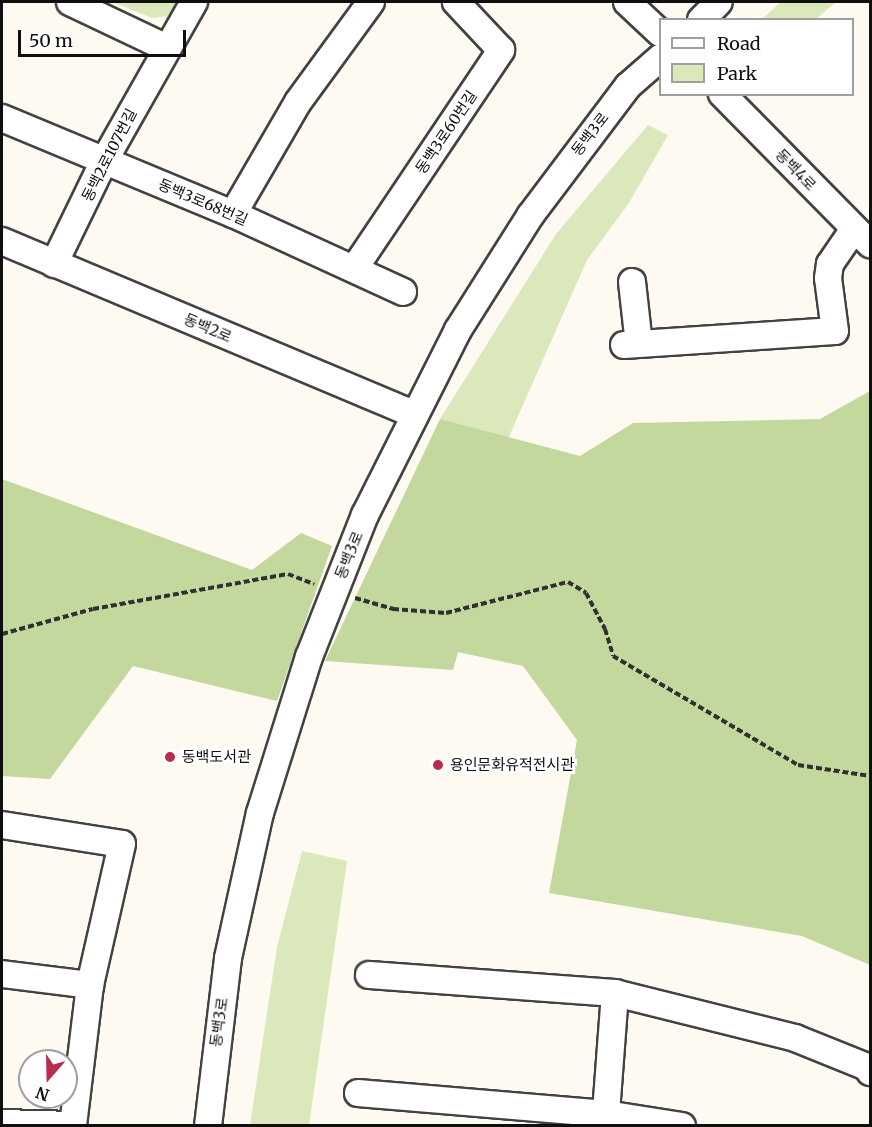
<!DOCTYPE html>
<meta charset="utf-8">
<style>
body{margin:0}
#map{position:relative;width:872px;height:1127px;overflow:hidden;background:#fefaf2;font-family:Merriweather,"Noto Sans KR",serif}
div>[style]{position:absolute}
.green>*{inset:0;background:#dbe8bc}
.forest>*{inset:0;background:#c3d89c}
.path>*{height:4px;margin-top:-2px;transform-origin:0;background:repeating-linear-gradient(90deg,#313131 0 6px,transparent 0 9px)}
.roads{filter:drop-shadow(2px 0 #424242) drop-shadow(-2px 0 #424242) drop-shadow(0 2px #424242) drop-shadow(0 -2px #424242)}
.minor>*{height:26px;margin:-13px;padding:0 13px;transform-origin:13px;border-radius:13px;background:#fff}
.dots>*{width:16px;height:16px;translate:-50% -50%;box-sizing:border-box;border:3px solid #fff;border-radius:50%}
span{translate:-50% -50%;white-space:nowrap;text-align:center;line-height:1.15;-webkit-text-stroke:6px #fff;paint-order:stroke}
.street-label{font-size:15px;color:#0f0f0f}
.poi-label{font-size:15px;color:#0f0f0f}
.left{translate:0 -50%;text-align:left}
.frame{position:absolute;inset:0;border:3px solid #0f0f0f;pointer-events:none}
.legend{position:absolute;left:659px;top:18px;width:195px;height:78px;box-sizing:border-box;background:#fff;border:2px solid #9f9f9f;margin:0;padding:8px 10px;list-style:none;font-size:18px;color:#0f0f0f}
.legend li{display:flex;align-items:center;gap:12px;height:30px}
.legend b{width:30px;border:2px solid #9f9f9f}
.north{position:absolute;left:18px;top:1049px;width:60px;height:60px;box-sizing:border-box;background:#fff;border:2px solid #9f9f9f;border-radius:50%;rotate:200deg;font-size:16px;font-weight:700;line-height:24px;text-align:center;color:#0f0f0f}
.north::after{content:'';display:block;margin:auto;width:21px;height:27px;background:#ba2c4e;clip-path:polygon(50% 0,100% 100%,50% 72%,0 100%)}
.scale{position:absolute;left:18px;top:30px;width:168px;height:27px;box-sizing:border-box;border:3px solid #0f0f0f;border-top:0;padding-left:8px;font-size:18px;line-height:21px;white-space:nowrap;color:#0f0f0f;-webkit-text-stroke:4px #fff;paint-order:stroke}
</style>
<div id="map">
<div class="green">
<i style="clip-path:polygon(112px 2px,178px 2px,169px 16px,152px 18px)"></i>
<i style="clip-path:polygon(781px 2px,836px 2px,816px 19px,762px 19px)"></i>
<i style="clip-path:polygon(648px 125px,668px 135px,629px 203px,587px 260px,508px 439px,440px 419px,556px 234px)"></i>
<i style="clip-path:polygon(302px 851px,347px 861px,309px 1125px,250px 1125px,277px 947px)"></i>
</div>
<div class="forest">
<i style="clip-path:polygon(870px 391px,870px 965px,802px 936px,549px 893px,577px 740px,523px 666px,458px 652px,453px 670px,325px 661px,440px 419px,580px 456px,633px 423px,820px 419px)"></i>
<i style="clip-path:polygon(2px 479px,252px 570px,301px 533px,332px 546px,277px 701px,133px 666px,50px 779px,2px 776px)"></i>
</div>
<div class="path">
<i style="left:355px;top:598px;width:40px;rotate:16deg"></i>
<i style="left:393px;top:609px;width:53px;rotate:4.3deg"></i>
<i style="left:446px;top:613px;width:126px;rotate:-14.3deg"></i>
<i style="left:568px;top:582px;width:21px;rotate:31deg"></i>
<i style="left:586px;top:593px;width:41px;rotate:62.2deg"></i>
<i style="left:605px;top:629px;width:28px;rotate:73deg"></i>
<i style="left:613px;top:656px;width:215px;rotate:30.5deg"></i>
<i style="left:798px;top:765px;width:73px;rotate:8.7deg"></i>
<i style="left:2px;top:634px;width:94px;rotate:-15.4deg"></i>
<i style="left:93px;top:609px;width:198px;rotate:-10.2deg"></i>
<i style="left:288px;top:574px;width:28px;rotate:21deg"></i>
</div>
<div class="roads">
<div class="minor">
<i style="left:70px;top:2px;width:107px;rotate:25.4deg"></i>
<i style="left:627px;top:2px;width:45px;rotate:43.2deg"></i>
<i style="left:701px;top:20px;width:25px;rotate:-45deg"></i>
<i style="left:722px;top:94px;width:211px;rotate:45.4deg"></i>
<i style="left:2px;top:118px;width:250px;rotate:22.6deg"></i>
<i style="left:233px;top:214px;width:187px;rotate:24.6deg"></i>
<i style="left:233px;top:214px;width:129px;rotate:-59.9deg"></i>
<i style="left:298px;top:102px;width:124px;rotate:-53.9deg"></i>
<i style="left:2px;top:241px;width:448px;rotate:22.8deg"></i>
<i style="left:54px;top:264px;width:114px;rotate:-64.1deg"></i>
<i style="left:104px;top:161px;width:183px;rotate:-60.5deg"></i>
<i style="left:354px;top:269px;width:264px;rotate:-56.1deg"></i>
<i style="left:501px;top:50px;width:66px;rotate:-133.2deg"></i>
<i style="left:632px;top:282px;width:62px;rotate:83.6deg"></i>
<i style="left:624px;top:345px;width:211px;rotate:-3.8deg"></i>
<i style="left:835px;top:331px;width:53px;rotate:-97.5deg"></i>
<i style="left:828px;top:278px;width:14px;rotate:-82deg"></i>
<i style="left:830px;top:264px;width:42px;rotate:-55.6deg"></i>
<i style="left:2px;top:825px;width:121px;rotate:9deg"></i>
<i style="left:122px;top:844px;width:145px;rotate:102.8deg"></i>
<i style="left:90px;top:985px;width:142px;rotate:96.9deg"></i>
<i style="left:2px;top:974px;width:89px;rotate:7.1deg"></i>
<i style="left:369px;top:975px;width:247px;rotate:4.2deg"></i>
<i style="left:615px;top:993px;width:186px;rotate:14deg"></i>
<i style="left:795px;top:1038px;width:78px;rotate:21.9deg"></i>
<i style="left:867px;top:1067px;width:6px;rotate:59deg"></i>
<i style="left:358px;top:1093px;width:249px;rotate:4.8deg"></i>
<i style="left:606px;top:1114px;width:77px;rotate:9deg"></i>
<i style="left:2px;top:1123px;width:71px;rotate:1.6deg"></i>
<i style="left:208px;top:1126px;width:169px;rotate:-83.2deg"></i>
<i style="left:228px;top:958px;width:148px;rotate:-77.6deg"></i>
<i style="left:260px;top:813px;width:164px;rotate:-72.6deg"></i>
<i style="left:309px;top:657px;width:153px;rotate:-68.5deg"></i>
<i style="left:365px;top:515px;width:207px;rotate:-63.3deg"></i>
<i style="left:458px;top:330px;width:135px;rotate:-57.7deg"></i>
<i style="left:530px;top:216px;width:163px;rotate:-53deg"></i>
<i style="left:628px;top:86px;width:43px;rotate:-41.2deg"></i>
<i style="left:605px;top:1126px;width:133px;rotate:-85.7deg"></i>
</div>
</div>
<div class="dots">
<i style="left:170px;top:757px;background:#ba2c4e"></i>
<i style="left:438px;top:765px;background:#ba2c4e"></i>
</div>
<div class="street-label">
<span style="left:446px;top:132px;rotate:-56deg">동백3로60번길</span>
<span style="left:590px;top:134px;rotate:-52deg">동백3로</span>
<span style="left:109px;top:155px;rotate:-63deg">동백2로107번길</span>
<span style="left:796px;top:170px;rotate:46deg">동백4로</span>
<span style="left:203px;top:202px;rotate:23deg">동백3로68번길</span>
<span style="left:208px;top:328px;rotate:23deg">동백2로</span>
<span style="left:349px;top:555px;rotate:-68deg">동백3로</span>
<span style="left:219px;top:1022px;rotate:-82deg">동백3로</span>
</div>
<div class="poi-label">
<span class="left" style="left:182px;top:757px">동백도서관</span>
<span class="left" style="left:450px;top:765px">용인문화유적전시관</span>
</div>
<div class="frame"></div>
<ul class="legend">
<li><b style="height:8px;background:#fff"></b>Road</li>
<li><b style="height:16px;background:#dbe8bc"></b>Park</li>
</ul>
<div class="north">N</div>
<div class="scale">50 m</div>
</div>
